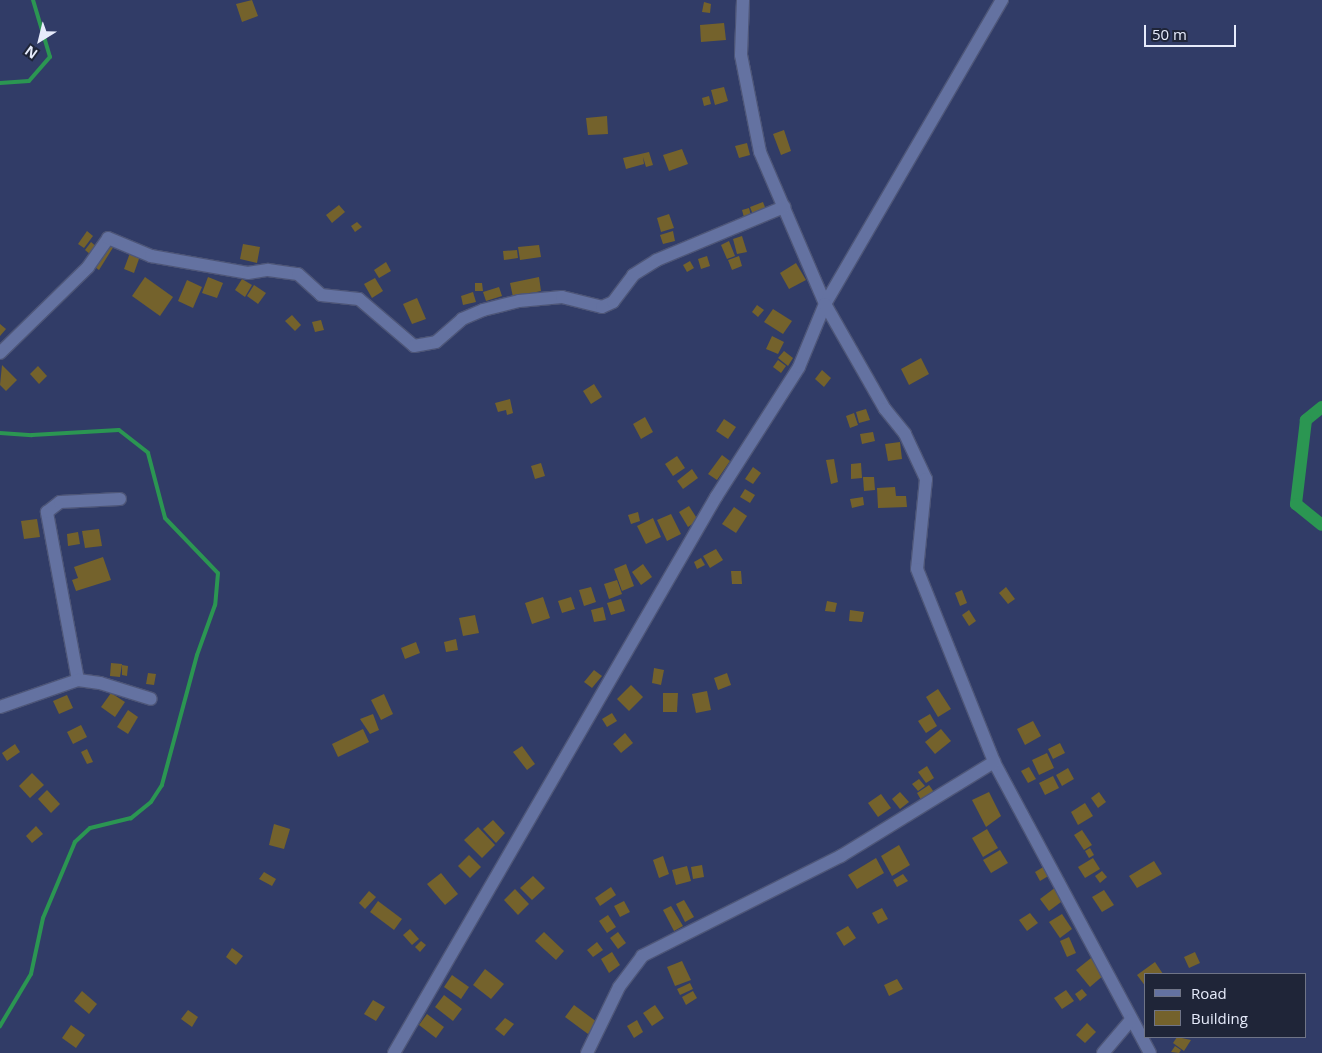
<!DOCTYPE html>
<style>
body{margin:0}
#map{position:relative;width:1322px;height:1053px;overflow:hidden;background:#313c67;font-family:"Open Sans",sans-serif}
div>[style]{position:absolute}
.stream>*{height:4px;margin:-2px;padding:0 2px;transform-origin:2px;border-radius:2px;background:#2b9652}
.canal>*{height:12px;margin:-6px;padding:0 6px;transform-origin:6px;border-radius:6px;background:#2b9652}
.building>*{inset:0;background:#74622c}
.roads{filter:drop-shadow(1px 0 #4e5678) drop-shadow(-1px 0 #4e5678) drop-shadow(0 1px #4e5678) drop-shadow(0 -1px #4e5678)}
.minor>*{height:12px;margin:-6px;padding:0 6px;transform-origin:6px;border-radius:6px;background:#6472a1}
span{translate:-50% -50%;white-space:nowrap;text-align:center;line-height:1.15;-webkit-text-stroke:4px #1f2538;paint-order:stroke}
.legend{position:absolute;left:1144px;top:973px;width:162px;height:65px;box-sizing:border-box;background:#1f2538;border:1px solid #6f7486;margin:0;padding:6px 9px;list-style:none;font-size:15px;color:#e6ebfb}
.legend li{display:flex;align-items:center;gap:10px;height:25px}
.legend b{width:25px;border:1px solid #6f7486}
.north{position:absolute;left:15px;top:15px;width:50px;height:50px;-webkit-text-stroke:4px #1f2538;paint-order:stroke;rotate:216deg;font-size:14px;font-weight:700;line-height:20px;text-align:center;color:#e6ebfb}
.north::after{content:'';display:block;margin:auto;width:18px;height:22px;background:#e6ebfb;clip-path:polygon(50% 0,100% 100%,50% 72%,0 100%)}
.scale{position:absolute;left:1144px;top:25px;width:92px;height:22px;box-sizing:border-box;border:2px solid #e6ebfb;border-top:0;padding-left:6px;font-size:15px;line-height:18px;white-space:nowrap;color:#e6ebfb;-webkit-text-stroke:4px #1f2538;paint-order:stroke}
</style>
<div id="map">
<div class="stream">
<i style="left:0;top:83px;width:29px;rotate:-4deg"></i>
<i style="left:29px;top:81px;width:32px;rotate:-49deg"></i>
<i style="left:50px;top:57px;width:59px;rotate:-106.6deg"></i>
<i style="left:0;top:433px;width:32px;rotate:4deg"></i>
<i style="left:32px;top:435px;width:87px;rotate:-3.3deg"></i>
<i style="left:119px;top:430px;width:37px;rotate:38deg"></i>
<i style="left:148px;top:453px;width:67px;rotate:75.3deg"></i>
<i style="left:165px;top:518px;width:76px;rotate:46.1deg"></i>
<i style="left:218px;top:573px;width:32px;rotate:95deg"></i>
<i style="left:215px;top:605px;width:53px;rotate:109.8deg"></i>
<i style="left:197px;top:655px;width:135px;rotate:105.1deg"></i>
<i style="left:162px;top:785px;width:20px;rotate:123deg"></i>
<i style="left:151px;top:802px;width:26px;rotate:141deg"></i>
<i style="left:131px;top:818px;width:42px;rotate:166.3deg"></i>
<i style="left:90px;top:828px;width:21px;rotate:137deg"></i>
<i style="left:75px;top:842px;width:82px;rotate:112.8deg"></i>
<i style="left:43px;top:918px;width:57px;rotate:102.1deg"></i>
<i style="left:31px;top:974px;width:61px;rotate:120.8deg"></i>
</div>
<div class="canal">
<i style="left:1322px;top:407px;width:21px;rotate:141deg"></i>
<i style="left:1306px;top:420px;width:85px;rotate:96.8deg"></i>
<i style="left:1296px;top:504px;width:33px;rotate:39deg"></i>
</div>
<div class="building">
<i style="clip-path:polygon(252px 0,258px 16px,242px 22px,236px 4px)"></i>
<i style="clip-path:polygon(704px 2px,711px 4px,710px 13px,702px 12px)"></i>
<i style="clip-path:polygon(724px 23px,726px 40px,701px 42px,700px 25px)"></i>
<i style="clip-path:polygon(724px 87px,728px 101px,715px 105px,711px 90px)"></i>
<i style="clip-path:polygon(709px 96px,711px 104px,704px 106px,702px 98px)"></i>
<i style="clip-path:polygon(607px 116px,608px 134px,588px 135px,586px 118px)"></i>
<i style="clip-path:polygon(784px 130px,791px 151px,781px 155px,773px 134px)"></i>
<i style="clip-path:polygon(747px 143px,750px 155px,739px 158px,735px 146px)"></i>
<i style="clip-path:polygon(682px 149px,688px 164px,669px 171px,663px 155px)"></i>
<i style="clip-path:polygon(649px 152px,653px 165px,646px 167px,643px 157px,644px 164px,626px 169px,623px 158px)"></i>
<i style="clip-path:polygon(763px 202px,768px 215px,755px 220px,750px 207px)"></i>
<i style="clip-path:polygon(339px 205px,345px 212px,332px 223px,326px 215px)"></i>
<i style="clip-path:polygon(749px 208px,752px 219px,745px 221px,742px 210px)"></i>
<i style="clip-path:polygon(669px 214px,674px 228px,661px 232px,657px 218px)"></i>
<i style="clip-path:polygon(357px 222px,362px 227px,355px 232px,351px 226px)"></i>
<i style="clip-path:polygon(87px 231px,93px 236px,84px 248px,78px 244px)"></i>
<i style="clip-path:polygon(673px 231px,675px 241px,663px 244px,660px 235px)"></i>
<i style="clip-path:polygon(742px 236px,747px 252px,737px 254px,733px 239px)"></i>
<i style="clip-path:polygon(729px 241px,735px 256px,727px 259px,721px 245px)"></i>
<i style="clip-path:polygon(91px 242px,97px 247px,91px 255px,85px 250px)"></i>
<i style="clip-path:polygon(106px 242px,114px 246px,99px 270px,92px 265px)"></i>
<i style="clip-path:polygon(243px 244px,260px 247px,257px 263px,240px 259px)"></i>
<i style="clip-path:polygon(539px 245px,541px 257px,520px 260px,518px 247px)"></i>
<i style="clip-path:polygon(517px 250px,518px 258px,504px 260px,503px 251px)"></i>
<i style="clip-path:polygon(130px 253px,140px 256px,134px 273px,124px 269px)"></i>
<i style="clip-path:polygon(707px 256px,710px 266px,701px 269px,698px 259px)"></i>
<i style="clip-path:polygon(739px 256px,742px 266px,732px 270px,728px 260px)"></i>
<i style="clip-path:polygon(690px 261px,694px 268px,687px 272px,683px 265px)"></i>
<i style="clip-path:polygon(386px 262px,391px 271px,379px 278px,374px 270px)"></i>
<i style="clip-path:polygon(796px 263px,806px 280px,789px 289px,780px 273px)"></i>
<i style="clip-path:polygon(145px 277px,173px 297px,160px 316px,132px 296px)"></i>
<i style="clip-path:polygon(208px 277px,223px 283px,217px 298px,202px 293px)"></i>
<i style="clip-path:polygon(539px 277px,541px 291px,513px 297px,510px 283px)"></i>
<i style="clip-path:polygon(375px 278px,383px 291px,372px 298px,364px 284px)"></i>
<i style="clip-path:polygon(242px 279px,252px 285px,245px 297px,235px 290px)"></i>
<i style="clip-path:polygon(187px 280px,202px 287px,193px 308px,178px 301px)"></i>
<i style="clip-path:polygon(475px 283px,482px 283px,483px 291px,475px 291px)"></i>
<i style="clip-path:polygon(254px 285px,266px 293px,258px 304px,247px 296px)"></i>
<i style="clip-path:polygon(499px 287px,502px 296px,486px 301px,483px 292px)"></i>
<i style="clip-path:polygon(473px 292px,476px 302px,463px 305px,461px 296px)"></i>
<i style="clip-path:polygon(417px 298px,426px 319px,412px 324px,403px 304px)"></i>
<i style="clip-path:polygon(757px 305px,764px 310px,758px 317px,752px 312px)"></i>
<i style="clip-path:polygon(773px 309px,792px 321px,783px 334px,764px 322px)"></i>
<i style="clip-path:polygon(292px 315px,301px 325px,295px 331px,285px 321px)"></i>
<i style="clip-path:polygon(321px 320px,324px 330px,315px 332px,312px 322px)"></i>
<i style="clip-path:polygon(0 324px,6px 329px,0 336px)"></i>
<i style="clip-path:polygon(772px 336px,784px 342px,778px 354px,766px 349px)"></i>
<i style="clip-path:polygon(784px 351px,793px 358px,788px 366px,778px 358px)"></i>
<i style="clip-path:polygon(921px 358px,929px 374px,909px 385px,901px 369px)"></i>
<i style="clip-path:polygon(778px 360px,786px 366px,781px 373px,773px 367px)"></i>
<i style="clip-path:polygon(2px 365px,17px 380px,6px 391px,0 385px)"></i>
<i style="clip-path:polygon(38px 366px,47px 376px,39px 384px,30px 374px)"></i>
<i style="clip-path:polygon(822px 370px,831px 378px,824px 387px,815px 379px)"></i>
<i style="clip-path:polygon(594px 384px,602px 397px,591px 404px,583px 391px)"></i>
<i style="clip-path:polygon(510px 399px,513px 413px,507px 415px,506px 410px,498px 412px,495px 403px)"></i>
<i style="clip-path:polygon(866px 409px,870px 420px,859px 423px,856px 412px)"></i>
<i style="clip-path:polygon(854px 413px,858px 425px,850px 428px,846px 416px)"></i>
<i style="clip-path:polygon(645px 417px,653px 432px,641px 439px,633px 424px)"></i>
<i style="clip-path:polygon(724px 419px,736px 427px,728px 439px,716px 431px)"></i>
<i style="clip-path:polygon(873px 432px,875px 441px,862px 444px,860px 434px)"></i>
<i style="clip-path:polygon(900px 442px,902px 459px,888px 461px,885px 444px)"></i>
<i style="clip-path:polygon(722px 455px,730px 461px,717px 480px,708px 474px)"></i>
<i style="clip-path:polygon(677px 456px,685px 468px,673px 476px,665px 464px)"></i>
<i style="clip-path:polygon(834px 459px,838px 482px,831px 484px,826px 460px)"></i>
<i style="clip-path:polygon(541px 463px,545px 476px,535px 479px,531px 466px)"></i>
<i style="clip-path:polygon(861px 463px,862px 478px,851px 479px,851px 464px)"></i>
<i style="clip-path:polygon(753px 467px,761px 473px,753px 484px,745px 479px)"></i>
<i style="clip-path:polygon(692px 469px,698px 478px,683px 489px,677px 481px)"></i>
<i style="clip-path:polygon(863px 477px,874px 477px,875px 490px,864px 491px)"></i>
<i style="clip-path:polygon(895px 487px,896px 496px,906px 496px,907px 507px,878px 508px,877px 488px)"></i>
<i style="clip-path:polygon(745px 489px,755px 495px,750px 503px,740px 497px)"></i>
<i style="clip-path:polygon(863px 497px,864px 505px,852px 508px,850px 499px)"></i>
<i style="clip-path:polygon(689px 506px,698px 520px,688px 527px,679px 512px)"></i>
<i style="clip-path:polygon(734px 507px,747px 516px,736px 533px,722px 524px)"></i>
<i style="clip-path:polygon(638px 512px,640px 521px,631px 524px,628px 515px)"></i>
<i style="clip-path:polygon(671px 514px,681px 534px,667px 541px,657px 520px)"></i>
<i style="clip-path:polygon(653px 518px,661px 537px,646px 544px,637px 526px)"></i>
<i style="clip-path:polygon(37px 519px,40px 537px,24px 539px,21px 521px)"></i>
<i style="clip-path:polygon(99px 529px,102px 546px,85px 548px,82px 531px)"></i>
<i style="clip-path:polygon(78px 532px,80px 544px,68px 546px,67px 534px)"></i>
<i style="clip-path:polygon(716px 549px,723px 560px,710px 568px,703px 556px)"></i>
<i style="clip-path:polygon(103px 557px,111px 580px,76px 591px,72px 580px,78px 578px,74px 567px)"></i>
<i style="clip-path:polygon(701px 558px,705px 565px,697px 569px,694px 562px)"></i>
<i style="clip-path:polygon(626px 564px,634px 586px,622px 591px,614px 569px)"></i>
<i style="clip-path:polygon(643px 564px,652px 577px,641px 585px,632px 572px)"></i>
<i style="clip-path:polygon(731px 571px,741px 571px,742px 584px,732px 584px)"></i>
<i style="clip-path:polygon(617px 580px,622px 594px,609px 599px,604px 584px)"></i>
<i style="clip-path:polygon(591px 587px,596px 602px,584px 606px,579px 590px)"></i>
<i style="clip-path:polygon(1006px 587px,1015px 599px,1008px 604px,999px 593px)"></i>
<i style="clip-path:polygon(962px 590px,967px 603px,960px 606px,955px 593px)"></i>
<i style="clip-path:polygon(543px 597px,550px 618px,532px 624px,525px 603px)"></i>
<i style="clip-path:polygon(571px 597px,575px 609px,562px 613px,558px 601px)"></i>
<i style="clip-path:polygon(621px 599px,625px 611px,611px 615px,607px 603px)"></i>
<i style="clip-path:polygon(827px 601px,837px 603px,835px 612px,825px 611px)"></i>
<i style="clip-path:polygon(603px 607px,606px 620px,594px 622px,591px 610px)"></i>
<i style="clip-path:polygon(850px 610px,864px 612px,862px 622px,849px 621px)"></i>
<i style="clip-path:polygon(969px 610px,976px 621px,969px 626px,962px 615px)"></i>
<i style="clip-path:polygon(475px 615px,479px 633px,463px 636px,459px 618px)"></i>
<i style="clip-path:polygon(456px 639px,458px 650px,446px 652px,444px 642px)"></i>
<i style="clip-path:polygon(416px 642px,420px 653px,405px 659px,401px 648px)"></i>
<i style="clip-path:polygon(111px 663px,122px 664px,120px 677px,110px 676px)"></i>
<i style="clip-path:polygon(122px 665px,128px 666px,127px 676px,122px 675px)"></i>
<i style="clip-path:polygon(654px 668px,664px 670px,661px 685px,652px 683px)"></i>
<i style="clip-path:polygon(594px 670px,602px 676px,592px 688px,584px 682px)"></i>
<i style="clip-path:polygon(148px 673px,156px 674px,154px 685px,146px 684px)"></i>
<i style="clip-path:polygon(727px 673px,731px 685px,718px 690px,714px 678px)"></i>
<i style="clip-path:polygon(631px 685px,643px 697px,629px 711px,617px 699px)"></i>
<i style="clip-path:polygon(938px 689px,951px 709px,938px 717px,926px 697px)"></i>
<i style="clip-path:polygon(707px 691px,711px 710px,696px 713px,692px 694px)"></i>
<i style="clip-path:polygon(111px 693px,125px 702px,115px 717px,101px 707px)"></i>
<i style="clip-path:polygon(663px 693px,678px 693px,677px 712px,663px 712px)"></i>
<i style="clip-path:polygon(384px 694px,393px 714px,381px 720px,371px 700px)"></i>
<i style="clip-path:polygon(67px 695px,73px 708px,59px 714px,53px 701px)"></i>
<i style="clip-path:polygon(128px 710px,138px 717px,128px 734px,117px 727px)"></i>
<i style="clip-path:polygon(612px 713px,617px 721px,607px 727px,602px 719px)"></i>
<i style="clip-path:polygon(373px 714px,379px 730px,370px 734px,360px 719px)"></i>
<i style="clip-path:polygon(930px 714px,937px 726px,926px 733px,918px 721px)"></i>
<i style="clip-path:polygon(1033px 721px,1041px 736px,1025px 745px,1017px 729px)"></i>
<i style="clip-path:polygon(81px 725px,87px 737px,73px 744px,67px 732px)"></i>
<i style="clip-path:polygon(363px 729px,369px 742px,338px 757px,332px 744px)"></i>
<i style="clip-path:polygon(941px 729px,951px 741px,935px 754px,925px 742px)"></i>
<i style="clip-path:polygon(625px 733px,633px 743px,621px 753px,613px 744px)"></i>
<i style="clip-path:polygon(1060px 743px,1065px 753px,1053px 759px,1048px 749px)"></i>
<i style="clip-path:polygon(15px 744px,20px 752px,7px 761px,2px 753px)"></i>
<i style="clip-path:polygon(522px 746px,535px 764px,527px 770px,513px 752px)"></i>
<i style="clip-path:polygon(87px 749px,93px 762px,87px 764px,81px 752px)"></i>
<i style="clip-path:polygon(1047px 753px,1054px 768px,1039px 775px,1032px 760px)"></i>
<i style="clip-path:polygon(927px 766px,934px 778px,926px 783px,918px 772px)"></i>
<i style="clip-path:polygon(1029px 767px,1036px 779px,1028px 783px,1021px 771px)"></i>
<i style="clip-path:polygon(1068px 768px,1074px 779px,1062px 786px,1056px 775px)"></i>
<i style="clip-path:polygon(32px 773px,44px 785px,30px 798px,19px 786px)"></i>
<i style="clip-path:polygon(1053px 776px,1059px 788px,1045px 795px,1039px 783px)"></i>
<i style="clip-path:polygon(919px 779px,925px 786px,918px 791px,912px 784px)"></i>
<i style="clip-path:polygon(929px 785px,936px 795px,923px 803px,917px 793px)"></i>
<i style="clip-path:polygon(47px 790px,60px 804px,51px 813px,38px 799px)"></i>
<i style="clip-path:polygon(900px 792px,909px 802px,900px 809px,892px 799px)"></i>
<i style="clip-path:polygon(989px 792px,1001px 816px,986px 827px,972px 800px)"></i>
<i style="clip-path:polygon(1099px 792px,1106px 802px,1098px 808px,1091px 798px)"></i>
<i style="clip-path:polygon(881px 794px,891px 808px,878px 817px,868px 803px)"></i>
<i style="clip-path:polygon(1085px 803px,1093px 816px,1078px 825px,1071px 812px)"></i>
<i style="clip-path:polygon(493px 820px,505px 833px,496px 843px,483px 829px)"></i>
<i style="clip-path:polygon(274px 824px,290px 829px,284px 849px,269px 845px)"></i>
<i style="clip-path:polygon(36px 826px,43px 834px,32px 843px,26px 836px)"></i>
<i style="clip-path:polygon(478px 827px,495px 845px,482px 858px,464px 840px)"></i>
<i style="clip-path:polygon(987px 829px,998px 848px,983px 857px,972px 838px)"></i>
<i style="clip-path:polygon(1082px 830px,1092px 845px,1084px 850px,1074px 835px)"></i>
<i style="clip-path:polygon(899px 845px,910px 865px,892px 876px,881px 856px)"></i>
<i style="clip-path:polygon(1090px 848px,1094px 855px,1089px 858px,1085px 851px)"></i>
<i style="clip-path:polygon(1000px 850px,1008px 863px,991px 873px,983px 860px)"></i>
<i style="clip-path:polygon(469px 855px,481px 867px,470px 878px,458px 866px)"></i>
<i style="clip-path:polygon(663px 856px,669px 874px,659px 878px,653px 860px)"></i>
<i style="clip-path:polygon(876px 858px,884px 873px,857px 889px,848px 875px)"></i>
<i style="clip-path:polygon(1093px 858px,1100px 869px,1085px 878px,1078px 867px)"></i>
<i style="clip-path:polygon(1154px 861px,1162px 874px,1137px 888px,1129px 876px)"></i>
<i style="clip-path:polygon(702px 865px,704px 877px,693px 879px,691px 867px)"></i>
<i style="clip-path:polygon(687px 866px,691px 881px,676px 885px,672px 870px)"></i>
<i style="clip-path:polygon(1045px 866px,1050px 875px,1040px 881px,1035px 872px)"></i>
<i style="clip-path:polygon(1102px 871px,1107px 877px,1100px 883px,1095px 876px)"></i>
<i style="clip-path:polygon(264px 872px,276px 879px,272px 886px,259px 879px)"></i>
<i style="clip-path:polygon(441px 873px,458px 894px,445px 905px,427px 884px)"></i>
<i style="clip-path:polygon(903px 874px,908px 881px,897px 887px,893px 880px)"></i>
<i style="clip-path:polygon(533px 876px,545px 888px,532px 900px,520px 888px)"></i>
<i style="clip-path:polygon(611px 887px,616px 895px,600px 906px,595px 898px)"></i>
<i style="clip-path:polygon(1056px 887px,1065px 899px,1049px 911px,1040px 899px)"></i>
<i style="clip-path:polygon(515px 889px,529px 904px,518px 915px,504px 900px)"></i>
<i style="clip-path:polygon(1104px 890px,1114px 905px,1102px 912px,1092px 897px)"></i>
<i style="clip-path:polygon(369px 891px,376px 897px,365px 909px,359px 903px)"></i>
<i style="clip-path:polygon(684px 900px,694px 917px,685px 922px,676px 904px)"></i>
<i style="clip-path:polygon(378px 901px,402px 919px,394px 930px,370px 912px)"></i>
<i style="clip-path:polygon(624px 901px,630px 912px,620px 917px,614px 906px)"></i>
<i style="clip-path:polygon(671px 906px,683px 926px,674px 931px,663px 910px)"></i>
<i style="clip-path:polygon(882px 908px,888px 919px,878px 924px,872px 913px)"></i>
<i style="clip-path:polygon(1030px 913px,1038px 923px,1027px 931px,1019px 920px)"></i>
<i style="clip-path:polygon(1062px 914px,1072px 929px,1060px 938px,1049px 922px)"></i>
<i style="clip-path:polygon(608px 915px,616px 927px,607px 933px,599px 921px)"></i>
<i style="clip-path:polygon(848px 926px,856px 938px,844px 946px,836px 933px)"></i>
<i style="clip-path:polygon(410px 929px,419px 939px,412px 945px,403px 935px)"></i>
<i style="clip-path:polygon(544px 932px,564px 951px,556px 960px,535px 941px)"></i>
<i style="clip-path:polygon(618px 932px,626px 943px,618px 949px,610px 938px)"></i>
<i style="clip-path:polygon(1069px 937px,1076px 953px,1067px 957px,1060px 941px)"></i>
<i style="clip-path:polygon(421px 941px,426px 945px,420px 952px,415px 947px)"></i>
<i style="clip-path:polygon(597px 942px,603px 950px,593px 957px,587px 950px)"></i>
<i style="clip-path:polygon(232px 948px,243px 956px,236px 965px,226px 957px)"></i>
<i style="clip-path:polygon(612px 952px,620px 965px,609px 973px,601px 959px)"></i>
<i style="clip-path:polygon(1195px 952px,1200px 963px,1189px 968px,1184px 957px)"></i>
<i style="clip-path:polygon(1091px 958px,1105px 974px,1090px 987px,1076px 970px)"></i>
<i style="clip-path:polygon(682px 961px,691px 980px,675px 986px,667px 967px)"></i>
<i style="clip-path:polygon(1155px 962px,1163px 974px,1146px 974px,1146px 987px,1137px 975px)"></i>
<i style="clip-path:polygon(485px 969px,504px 984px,491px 999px,473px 985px)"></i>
<i style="clip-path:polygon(452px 975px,469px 987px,461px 999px,444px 987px)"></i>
<i style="clip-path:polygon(897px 979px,903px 989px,889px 996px,884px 985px)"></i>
<i style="clip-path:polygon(690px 983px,693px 989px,680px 995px,677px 989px)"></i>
<i style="clip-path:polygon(1082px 989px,1087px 995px,1080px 1001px,1075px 994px)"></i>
<i style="clip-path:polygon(1066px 990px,1074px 1001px,1062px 1009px,1054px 998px)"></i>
<i style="clip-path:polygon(82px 991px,97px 1004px,89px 1014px,74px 1001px)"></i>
<i style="clip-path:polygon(693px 991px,697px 998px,686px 1005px,682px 997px)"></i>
<i style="clip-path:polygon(444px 995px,462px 1009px,453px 1021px,435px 1007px)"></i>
<i style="clip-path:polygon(373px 1000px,385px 1007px,376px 1021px,364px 1014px)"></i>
<i style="clip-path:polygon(574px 1005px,597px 1022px,588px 1034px,565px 1017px)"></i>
<i style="clip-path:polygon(655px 1005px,664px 1018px,652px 1026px,643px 1013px)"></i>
<i style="clip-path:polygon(188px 1010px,198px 1017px,192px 1027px,181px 1019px)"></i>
<i style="clip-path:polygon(427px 1014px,444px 1027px,436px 1038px,419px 1025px)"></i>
<i style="clip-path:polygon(505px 1018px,514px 1024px,504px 1036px,495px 1029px)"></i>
<i style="clip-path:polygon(637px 1020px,643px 1032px,634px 1038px,627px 1026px)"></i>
<i style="clip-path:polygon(1087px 1023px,1096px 1032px,1085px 1043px,1076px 1035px)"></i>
<i style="clip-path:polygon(71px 1025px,85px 1035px,76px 1048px,62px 1038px)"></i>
<i style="clip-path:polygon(1177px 1037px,1191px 1040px,1184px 1051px,1173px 1043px)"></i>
<i style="clip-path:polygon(1175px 1046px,1181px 1050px,1179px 1053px,1171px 1052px)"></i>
</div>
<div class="roads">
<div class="minor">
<i style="left:743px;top:0;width:55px;rotate:92.1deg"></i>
<i style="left:741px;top:55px;width:99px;rotate:78.9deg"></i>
<i style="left:760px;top:152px;width:165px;rotate:66.8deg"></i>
<i style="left:825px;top:304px;width:352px;rotate:-59.8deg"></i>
<i style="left:0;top:353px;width:123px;rotate:-44.3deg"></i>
<i style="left:88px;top:267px;width:35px;rotate:-55deg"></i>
<i style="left:108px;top:238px;width:47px;rotate:22.7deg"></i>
<i style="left:151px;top:256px;width:98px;rotate:9.9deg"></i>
<i style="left:248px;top:273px;width:20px;rotate:-9deg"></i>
<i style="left:268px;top:270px;width:30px;rotate:8deg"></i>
<i style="left:298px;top:274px;width:31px;rotate:42deg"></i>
<i style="left:321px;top:295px;width:38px;rotate:6deg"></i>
<i style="left:359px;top:299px;width:72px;rotate:40.5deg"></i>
<i style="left:414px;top:346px;width:22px;rotate:-10deg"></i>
<i style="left:436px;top:342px;width:35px;rotate:-41deg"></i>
<i style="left:462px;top:319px;width:23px;rotate:-23deg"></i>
<i style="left:483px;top:310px;width:37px;rotate:-14deg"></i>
<i style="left:519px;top:301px;width:43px;rotate:-5.3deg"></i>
<i style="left:562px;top:297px;width:41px;rotate:14deg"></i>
<i style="left:602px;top:307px;width:12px;rotate:-24deg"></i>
<i style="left:613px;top:302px;width:34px;rotate:-53deg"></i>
<i style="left:633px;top:275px;width:28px;rotate:-32deg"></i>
<i style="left:657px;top:260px;width:138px;rotate:-22.7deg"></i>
<i style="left:78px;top:680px;width:171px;rotate:-100.5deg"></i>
<i style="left:47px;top:512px;width:16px;rotate:-38deg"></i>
<i style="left:60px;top:502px;width:60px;rotate:-2.9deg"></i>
<i style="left:0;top:707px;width:83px;rotate:-19.1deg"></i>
<i style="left:78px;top:680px;width:22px;rotate:8deg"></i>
<i style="left:100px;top:683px;width:53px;rotate:17.4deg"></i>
<i style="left:394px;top:1053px;width:643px;rotate:-59.92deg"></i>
<i style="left:716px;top:497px;width:154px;rotate:-57.4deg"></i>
<i style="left:799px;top:367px;width:68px;rotate:-67.6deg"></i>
<i style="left:825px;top:304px;width:121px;rotate:60.3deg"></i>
<i style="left:885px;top:409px;width:32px;rotate:51deg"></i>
<i style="left:905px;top:434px;width:50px;rotate:65deg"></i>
<i style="left:926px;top:479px;width:90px;rotate:95.7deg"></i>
<i style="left:917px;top:569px;width:208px;rotate:68.2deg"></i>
<i style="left:994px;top:762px;width:330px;rotate:61.8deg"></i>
<i style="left:587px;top:1053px;width:73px;rotate:-64.1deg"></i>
<i style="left:619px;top:987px;width:39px;rotate:-53deg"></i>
<i style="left:642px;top:956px;width:223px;rotate:-26.7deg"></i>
<i style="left:841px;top:856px;width:180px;rotate:-31.6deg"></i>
<i style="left:1103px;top:1053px;width:43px;rotate:-49.7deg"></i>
</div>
</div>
<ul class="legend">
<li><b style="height:6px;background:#6472a1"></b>Road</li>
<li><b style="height:14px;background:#74622c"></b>Building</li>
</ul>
<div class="north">N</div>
<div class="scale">50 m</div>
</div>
